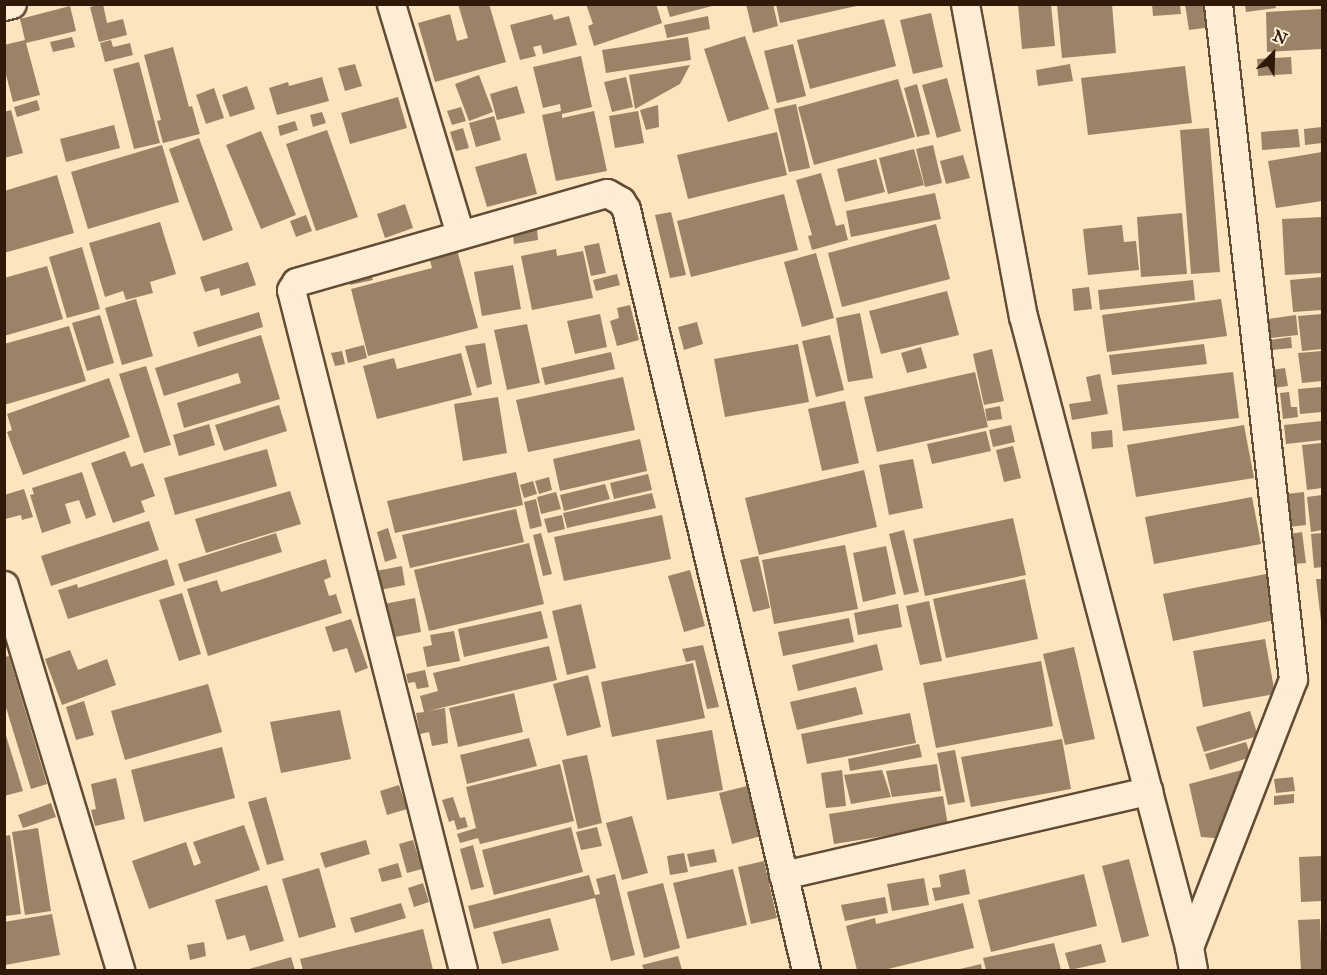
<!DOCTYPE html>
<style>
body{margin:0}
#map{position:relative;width:1327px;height:975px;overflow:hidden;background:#fce4bf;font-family:"IM FELL Great Primer",serif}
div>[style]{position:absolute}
.building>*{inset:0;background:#9a8367}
.roads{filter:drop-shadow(2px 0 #634c36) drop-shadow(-2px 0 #634c36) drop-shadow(0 2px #634c36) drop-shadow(0 -2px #634c36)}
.street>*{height:27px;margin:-13.5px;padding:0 13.5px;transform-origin:13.5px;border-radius:13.5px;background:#fdedd5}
span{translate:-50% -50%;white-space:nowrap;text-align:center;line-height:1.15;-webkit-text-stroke:5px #fdedd5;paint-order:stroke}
.frame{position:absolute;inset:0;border:6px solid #301908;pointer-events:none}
.north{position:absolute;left:1243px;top:24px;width:60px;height:60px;-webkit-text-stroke:4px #fdedd5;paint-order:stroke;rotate:23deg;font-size:16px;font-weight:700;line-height:24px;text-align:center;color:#301908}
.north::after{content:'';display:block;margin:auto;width:21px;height:27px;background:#301908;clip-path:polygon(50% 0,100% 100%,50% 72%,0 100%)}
</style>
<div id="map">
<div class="building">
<i style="clip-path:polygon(103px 4px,107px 23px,123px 19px,127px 35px,99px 42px,90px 7px)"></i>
<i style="clip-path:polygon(458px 4px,489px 4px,506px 62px,435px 82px,418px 23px,450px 14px,457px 41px,468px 38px)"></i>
<i style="clip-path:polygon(586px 4px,656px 4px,662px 23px,594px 46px,588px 26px,593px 24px)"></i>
<i style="clip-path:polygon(666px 4px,716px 4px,716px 5px,670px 17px)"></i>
<i style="clip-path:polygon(746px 4px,773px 4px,778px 26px,753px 33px)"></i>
<i style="clip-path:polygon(776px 4px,861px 4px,861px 5px,780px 23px)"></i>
<i style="clip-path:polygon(1018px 4px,1051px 4px,1055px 46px,1022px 49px)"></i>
<i style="clip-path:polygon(1112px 4px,1116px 53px,1062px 58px,1057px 5px)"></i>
<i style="clip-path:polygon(1152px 4px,1180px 4px,1181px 14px,1153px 16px)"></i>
<i style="clip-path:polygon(1185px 4px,1208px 4px,1211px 27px,1189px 30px)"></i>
<i style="clip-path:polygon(1245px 4px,1275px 4px,1276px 8px,1246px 12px)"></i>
<i style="clip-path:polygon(70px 6px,76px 31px,26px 43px,40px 95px,13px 102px,4px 67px,4px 45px,25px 40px,20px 19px)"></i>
<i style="clip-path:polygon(1322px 9px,1322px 49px,1267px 52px,1266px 12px)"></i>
<i style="clip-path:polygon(931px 13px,943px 67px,913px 74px,900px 20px)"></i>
<i style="clip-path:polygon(552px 14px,554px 20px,569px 16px,577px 45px,543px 54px,541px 45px,533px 47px,536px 56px,520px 60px,510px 25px)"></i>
<i style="clip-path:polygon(708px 16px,710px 29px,667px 38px,664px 25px)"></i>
<i style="clip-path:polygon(884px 19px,896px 66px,810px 89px,797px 40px)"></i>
<i style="clip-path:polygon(745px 36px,769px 109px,728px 122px,704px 49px)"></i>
<i style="clip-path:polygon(72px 37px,75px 47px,53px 52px,50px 42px)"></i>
<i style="clip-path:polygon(688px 37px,691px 60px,606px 73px,602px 50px)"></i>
<i style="clip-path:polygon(111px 40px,113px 47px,130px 43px,133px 55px,105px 62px,100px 43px)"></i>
<i style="clip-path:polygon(793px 44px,806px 96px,777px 103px,764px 51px)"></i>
<i style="clip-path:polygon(173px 47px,189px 107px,192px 106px,200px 134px,163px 143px,157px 121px,161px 120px,144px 55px)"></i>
<i style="clip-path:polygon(581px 56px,592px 107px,562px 114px,562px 118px,594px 111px,607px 171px,556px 181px,542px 115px,561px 111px,560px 104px,543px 108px,533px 67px)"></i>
<i style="clip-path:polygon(1291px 57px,1292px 74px,1258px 76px,1257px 59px)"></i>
<i style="clip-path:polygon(139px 62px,160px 143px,134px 149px,113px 69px)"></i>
<i style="clip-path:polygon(355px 64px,362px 86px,345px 91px,338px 68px)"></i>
<i style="clip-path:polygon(1070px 64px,1073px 81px,1038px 86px,1036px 70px)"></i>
<i style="clip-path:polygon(690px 65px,680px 84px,635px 109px,629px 75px)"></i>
<i style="clip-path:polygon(1185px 66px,1192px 123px,1088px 135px,1081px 78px)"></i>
<i style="clip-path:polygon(479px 75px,493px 112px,469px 121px,455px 84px)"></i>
<i style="clip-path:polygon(322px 77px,329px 101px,277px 115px,269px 88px,288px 82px,289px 86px)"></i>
<i style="clip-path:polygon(626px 77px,633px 107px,612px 112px,604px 82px)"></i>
<i style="clip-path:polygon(947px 78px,961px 131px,937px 138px,922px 85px)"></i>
<i style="clip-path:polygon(898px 79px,915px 137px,814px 165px,798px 107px)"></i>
<i style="clip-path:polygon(917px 84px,930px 134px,917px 137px,904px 88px)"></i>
<i style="clip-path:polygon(247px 86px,255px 109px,230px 117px,222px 95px)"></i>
<i style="clip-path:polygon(517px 86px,525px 113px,497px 120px,490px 94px)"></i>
<i style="clip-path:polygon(214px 88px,224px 118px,206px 124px,196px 95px)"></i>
<i style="clip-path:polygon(398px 97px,407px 128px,350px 144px,341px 113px)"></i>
<i style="clip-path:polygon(37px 100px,40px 110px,17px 117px,14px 107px)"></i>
<i style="clip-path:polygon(796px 104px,810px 168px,789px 172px,774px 109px)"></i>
<i style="clip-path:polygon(658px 105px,659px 127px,646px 130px,640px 110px)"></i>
<i style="clip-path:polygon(461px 107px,466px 121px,452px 125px,447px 111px)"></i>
<i style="clip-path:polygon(11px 110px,23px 153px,4px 158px,4px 112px)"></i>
<i style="clip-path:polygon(638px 111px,644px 143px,615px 148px,609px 116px)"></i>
<i style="clip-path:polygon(322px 112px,326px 123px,313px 127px,310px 115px)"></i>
<i style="clip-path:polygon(494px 116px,501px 140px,476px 147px,469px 123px)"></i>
<i style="clip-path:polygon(295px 121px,298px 130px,280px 136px,278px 126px)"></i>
<i style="clip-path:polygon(114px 125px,120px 148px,66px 162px,60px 139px)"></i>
<i style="clip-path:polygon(1322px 127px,1322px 143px,1305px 145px,1304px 129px)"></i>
<i style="clip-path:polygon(463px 128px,469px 148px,456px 151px,450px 132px)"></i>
<i style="clip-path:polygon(1209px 128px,1220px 272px,1191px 274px,1180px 130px)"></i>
<i style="clip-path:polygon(1298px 129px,1300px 147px,1262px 150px,1261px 132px)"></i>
<i style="clip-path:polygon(327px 130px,358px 217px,316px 231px,286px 144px)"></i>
<i style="clip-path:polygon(261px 131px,296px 215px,261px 229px,226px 145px)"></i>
<i style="clip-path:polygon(777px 132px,787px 175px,688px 199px,677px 155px)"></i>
<i style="clip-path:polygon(199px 138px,233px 230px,203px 241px,169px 149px)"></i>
<i style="clip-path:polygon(162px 145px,179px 202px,88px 229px,71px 172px)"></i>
<i style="clip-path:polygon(933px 145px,942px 183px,925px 187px,916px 149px)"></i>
<i style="clip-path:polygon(914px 149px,924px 185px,888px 194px,879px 158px)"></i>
<i style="clip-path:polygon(1322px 152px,1322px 201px,1276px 208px,1268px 161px)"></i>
<i style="clip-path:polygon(526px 153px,537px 194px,487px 207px,475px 167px)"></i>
<i style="clip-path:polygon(963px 155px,970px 178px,946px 184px,940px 161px)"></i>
<i style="clip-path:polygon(876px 159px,885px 192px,845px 202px,837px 169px)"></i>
<i style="clip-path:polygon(821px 173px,836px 226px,844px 224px,848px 240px,812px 250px,808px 236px,812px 235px,796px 180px)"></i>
<i style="clip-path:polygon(57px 175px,74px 233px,4px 253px,4px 191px)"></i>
<i style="clip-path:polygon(935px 193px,941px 219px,851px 237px,846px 211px)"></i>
<i style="clip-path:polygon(784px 194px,798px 250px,691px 277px,677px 221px)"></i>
<i style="clip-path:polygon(405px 204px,413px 228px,385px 238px,377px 214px)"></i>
<i style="clip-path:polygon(671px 212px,686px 275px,670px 278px,655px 215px)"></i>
<i style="clip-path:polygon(1182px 213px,1187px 274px,1141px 277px,1137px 217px)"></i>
<i style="clip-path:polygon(306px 215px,312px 231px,296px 237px,290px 221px)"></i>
<i style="clip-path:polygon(1322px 217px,1322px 273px,1285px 275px,1282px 219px)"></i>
<i style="clip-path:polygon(160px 222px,176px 274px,150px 282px,153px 293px,126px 300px,123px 291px,105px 297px,89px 243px)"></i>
<i style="clip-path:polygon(936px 224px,950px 279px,842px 307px,828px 253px)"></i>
<i style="clip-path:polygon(1122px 225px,1124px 242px,1136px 241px,1139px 270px,1088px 275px,1083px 229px)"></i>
<i style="clip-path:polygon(537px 229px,538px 240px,514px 244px,513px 234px)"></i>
<i style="clip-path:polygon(599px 243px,606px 273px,591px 276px,584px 246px)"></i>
<i style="clip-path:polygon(456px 246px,478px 328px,368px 356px,351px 289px,432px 268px,428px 253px)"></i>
<i style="clip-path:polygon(82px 247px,100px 309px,67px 318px,49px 257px)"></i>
<i style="clip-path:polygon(556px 249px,557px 256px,583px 251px,593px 298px,532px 310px,521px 256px)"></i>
<i style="clip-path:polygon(816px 253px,834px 318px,802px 327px,784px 262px)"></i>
<i style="clip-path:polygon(248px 262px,256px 285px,221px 296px,219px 288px,205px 292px,200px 277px)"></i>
<i style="clip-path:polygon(513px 265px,521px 309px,482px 316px,474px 272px)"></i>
<i style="clip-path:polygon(47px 266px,63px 319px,4px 336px,4px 278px)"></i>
<i style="clip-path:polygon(369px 266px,373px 280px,350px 285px,346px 271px)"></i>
<i style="clip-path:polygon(617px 274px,620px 285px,596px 291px,593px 280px)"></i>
<i style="clip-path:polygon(1322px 277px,1322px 310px,1293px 312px,1290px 280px)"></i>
<i style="clip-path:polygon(1193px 280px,1195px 300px,1100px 310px,1098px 290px)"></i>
<i style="clip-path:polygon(1089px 287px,1092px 309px,1074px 311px,1072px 289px)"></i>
<i style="clip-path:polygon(947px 291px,959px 335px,881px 354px,869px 311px)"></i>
<i style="clip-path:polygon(136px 299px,153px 356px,122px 365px,105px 308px)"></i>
<i style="clip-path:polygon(1221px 299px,1227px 336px,1107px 352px,1102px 315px)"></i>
<i style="clip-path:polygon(630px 305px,639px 340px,617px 346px,610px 321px,619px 318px,617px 308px)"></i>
<i style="clip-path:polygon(259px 312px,263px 327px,198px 347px,193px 332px)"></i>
<i style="clip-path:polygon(860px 313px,873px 378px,848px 382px,836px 318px)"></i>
<i style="clip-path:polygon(600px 314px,607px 347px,575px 354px,567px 321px)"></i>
<i style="clip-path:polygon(1322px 314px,1322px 349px,1302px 351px,1298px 316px)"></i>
<i style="clip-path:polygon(100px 315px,114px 363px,87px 371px,72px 323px)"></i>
<i style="clip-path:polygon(1296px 315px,1298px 335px,1271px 338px,1268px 319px)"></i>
<i style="clip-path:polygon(697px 322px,703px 344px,684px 350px,678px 327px)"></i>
<i style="clip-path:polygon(527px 324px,540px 383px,507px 390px,494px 330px)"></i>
<i style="clip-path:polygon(69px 326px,86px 381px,4px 405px,4px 344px)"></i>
<i style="clip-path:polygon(261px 335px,280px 399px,184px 428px,177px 403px,241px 383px,238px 373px,164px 396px,155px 368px)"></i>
<i style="clip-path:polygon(830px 335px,844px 390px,816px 397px,802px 341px)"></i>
<i style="clip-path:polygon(1291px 337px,1292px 348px,1271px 350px,1270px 340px)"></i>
<i style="clip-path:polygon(485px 343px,492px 384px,477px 388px,465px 346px)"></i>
<i style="clip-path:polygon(798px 344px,809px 402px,725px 417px,714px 359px)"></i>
<i style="clip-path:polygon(1204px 344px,1207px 364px,1112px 375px,1109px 355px)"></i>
<i style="clip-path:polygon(364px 345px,367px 358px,348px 363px,345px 350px)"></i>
<i style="clip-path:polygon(921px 347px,927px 368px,907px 373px,901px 353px)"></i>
<i style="clip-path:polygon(992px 349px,1004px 401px,984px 405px,973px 354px)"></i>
<i style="clip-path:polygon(342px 351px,345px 364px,335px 366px,331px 353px)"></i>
<i style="clip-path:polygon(1322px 351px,1322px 381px,1302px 383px,1298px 353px)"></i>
<i style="clip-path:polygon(611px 352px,615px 369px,545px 385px,541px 368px)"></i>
<i style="clip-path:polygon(461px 353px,472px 395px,377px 419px,363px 366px,394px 358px,397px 369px)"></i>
<i style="clip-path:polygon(146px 366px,171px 445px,144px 453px,119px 374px)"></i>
<i style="clip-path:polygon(1285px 368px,1288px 386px,1273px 388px,1271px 370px)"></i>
<i style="clip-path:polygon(975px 372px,988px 427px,877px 452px,864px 397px)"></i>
<i style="clip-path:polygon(1233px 372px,1239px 418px,1123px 431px,1117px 385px)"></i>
<i style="clip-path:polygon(1100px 374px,1108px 414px,1072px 420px,1069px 404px,1091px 401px,1086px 377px)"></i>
<i style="clip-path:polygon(623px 377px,635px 430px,528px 452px,516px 400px)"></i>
<i style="clip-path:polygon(109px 378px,130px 437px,23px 475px,7px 432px,12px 430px,7px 414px)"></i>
<i style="clip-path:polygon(1322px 387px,1322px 412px,1300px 414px,1298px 389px)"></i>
<i style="clip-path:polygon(1289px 392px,1291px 407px,1297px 407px,1298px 417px,1283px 419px,1280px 393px)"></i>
<i style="clip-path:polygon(498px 397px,507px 453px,463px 461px,454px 404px)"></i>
<i style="clip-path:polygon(845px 401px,859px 463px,822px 471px,808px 409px)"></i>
<i style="clip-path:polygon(279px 405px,287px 431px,224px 451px,215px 425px)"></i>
<i style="clip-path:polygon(1000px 406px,1002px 419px,987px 421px,985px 409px)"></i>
<i style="clip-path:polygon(1322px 421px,1322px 440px,1286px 444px,1284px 425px)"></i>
<i style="clip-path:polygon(209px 424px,215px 445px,179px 456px,173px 435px)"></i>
<i style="clip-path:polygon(1011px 425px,1015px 442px,993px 447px,989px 430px)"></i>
<i style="clip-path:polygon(1244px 425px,1254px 478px,1136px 497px,1127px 445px)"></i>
<i style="clip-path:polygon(1112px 430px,1113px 447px,1092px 449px,1091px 432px)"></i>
<i style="clip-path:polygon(986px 431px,991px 451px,932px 464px,927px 444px)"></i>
<i style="clip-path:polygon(640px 439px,647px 471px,560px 491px,553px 459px)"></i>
<i style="clip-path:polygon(1322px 443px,1322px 488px,1307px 490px,1302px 445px)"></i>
<i style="clip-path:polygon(1013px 446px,1021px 478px,1004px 482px,996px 450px)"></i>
<i style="clip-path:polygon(267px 449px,277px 486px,175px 515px,164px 478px)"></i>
<i style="clip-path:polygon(125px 451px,131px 467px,143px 463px,155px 496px,141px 501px,145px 512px,113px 523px,91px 463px)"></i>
<i style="clip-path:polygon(913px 459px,923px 508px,889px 515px,879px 465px)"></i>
<i style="clip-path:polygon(864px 470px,877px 527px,759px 555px,745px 498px)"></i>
<i style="clip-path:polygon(82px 472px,96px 515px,86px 519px,79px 500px,65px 504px,71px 523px,42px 533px,30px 495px,34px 494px,32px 488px)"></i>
<i style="clip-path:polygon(516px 472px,523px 505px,395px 533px,387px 501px)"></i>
<i style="clip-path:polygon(648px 474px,652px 490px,614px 499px,610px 483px)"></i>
<i style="clip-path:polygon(549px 477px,552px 490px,539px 494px,535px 481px)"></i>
<i style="clip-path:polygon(533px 481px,537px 494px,524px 498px,520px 485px)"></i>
<i style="clip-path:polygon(605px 484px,610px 499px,564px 511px,560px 495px)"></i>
<i style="clip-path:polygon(24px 489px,33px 517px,22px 520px,21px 515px,5px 519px,4px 495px)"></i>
<i style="clip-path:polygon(290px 491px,301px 524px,206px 553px,195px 519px)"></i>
<i style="clip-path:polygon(556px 492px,561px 509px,541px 514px,537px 497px)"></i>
<i style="clip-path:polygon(1304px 492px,1306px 525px,1289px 527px,1286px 494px)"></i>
<i style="clip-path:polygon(652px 493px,656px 508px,567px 528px,563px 513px)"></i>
<i style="clip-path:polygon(1322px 495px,1322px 530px,1311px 532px,1307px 497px)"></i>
<i style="clip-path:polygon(1252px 497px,1261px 544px,1154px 564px,1145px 517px)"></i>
<i style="clip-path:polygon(536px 499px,542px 526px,530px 529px,524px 502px)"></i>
<i style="clip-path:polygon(516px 509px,524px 542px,410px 568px,402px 535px)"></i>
<i style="clip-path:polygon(562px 515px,565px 529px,548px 533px,544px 519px)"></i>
<i style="clip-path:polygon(662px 515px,671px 559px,564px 581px,554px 537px)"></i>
<i style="clip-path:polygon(1013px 518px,1026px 575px,925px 596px,913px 539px)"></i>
<i style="clip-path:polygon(149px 521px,159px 550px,51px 586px,41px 556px)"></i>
<i style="clip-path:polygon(388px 528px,397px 558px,385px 562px,377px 532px)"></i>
<i style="clip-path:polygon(904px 530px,919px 592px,904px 595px,889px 534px)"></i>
<i style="clip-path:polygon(1302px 532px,1306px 563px,1294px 564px,1290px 534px)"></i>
<i style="clip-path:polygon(276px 533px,282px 552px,184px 582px,178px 564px)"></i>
<i style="clip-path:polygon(541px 533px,552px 574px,543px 576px,533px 535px)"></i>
<i style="clip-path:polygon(1322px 533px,1322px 567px,1314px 568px,1311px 534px)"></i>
<i style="clip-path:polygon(529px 543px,544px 604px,429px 631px,414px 570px)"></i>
<i style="clip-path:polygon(845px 545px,858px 609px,774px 624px,762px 560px)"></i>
<i style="clip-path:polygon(886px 546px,896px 594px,863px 602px,853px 553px)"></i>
<i style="clip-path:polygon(758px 556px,770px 608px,753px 612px,740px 560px)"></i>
<i style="clip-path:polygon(167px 559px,175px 585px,68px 619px,58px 590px,77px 584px,78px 588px)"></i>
<i style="clip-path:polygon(326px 559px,331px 577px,324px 580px,329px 596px,336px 594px,342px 613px,208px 656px,187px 589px,217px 580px,221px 592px)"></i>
<i style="clip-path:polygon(402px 566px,405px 585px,380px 590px,376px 571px)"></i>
<i style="clip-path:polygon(690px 570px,705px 626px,684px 632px,668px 576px)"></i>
<i style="clip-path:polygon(1266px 574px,1275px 620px,1173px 641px,1163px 594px)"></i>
<i style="clip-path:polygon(1025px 579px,1038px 639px,946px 658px,933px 599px)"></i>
<i style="clip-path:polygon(1316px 579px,1322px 579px,1322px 620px,1321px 621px)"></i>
<i style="clip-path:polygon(182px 593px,201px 654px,179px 661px,159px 600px)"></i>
<i style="clip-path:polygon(415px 598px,421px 632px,390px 638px,384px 604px)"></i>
<i style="clip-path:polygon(929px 601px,942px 661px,920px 665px,906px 606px)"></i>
<i style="clip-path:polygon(581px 604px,596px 668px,567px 675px,552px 611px)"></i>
<i style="clip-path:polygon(898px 604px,902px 627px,858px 635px,854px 613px)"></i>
<i style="clip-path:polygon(541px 611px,548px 638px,464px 657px,458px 629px)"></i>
<i style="clip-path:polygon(849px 618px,854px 642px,783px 656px,778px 632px)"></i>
<i style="clip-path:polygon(351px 619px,368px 668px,355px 673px,347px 648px,333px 652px,325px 627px)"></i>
<i style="clip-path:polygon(454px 631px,460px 661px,427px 667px,423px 647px,432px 645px,430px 635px)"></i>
<i style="clip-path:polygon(1265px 639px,1275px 694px,1203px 707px,1193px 651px)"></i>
<i style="clip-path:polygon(877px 644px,883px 670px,798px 691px,792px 665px)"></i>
<i style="clip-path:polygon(703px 645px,719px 707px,707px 709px,695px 660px,686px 662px,682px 649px)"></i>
<i style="clip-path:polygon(549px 646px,557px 680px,428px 711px,445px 708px,448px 743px,432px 746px,429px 732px,420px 734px,416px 713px,424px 712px,420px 696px,438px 691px,433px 673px)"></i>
<i style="clip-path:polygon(1074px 647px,1095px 739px,1065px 745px,1043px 654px)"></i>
<i style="clip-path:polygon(70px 650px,78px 670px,107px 659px,116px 685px,62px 705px,45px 659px)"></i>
<i style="clip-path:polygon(9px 656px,47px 784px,31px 789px,4px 701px,4px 657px)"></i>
<i style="clip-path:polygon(1041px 661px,1053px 726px,936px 748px,923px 683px)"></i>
<i style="clip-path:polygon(693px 663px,705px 718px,612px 737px,601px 682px)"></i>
<i style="clip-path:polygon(425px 670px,429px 687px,417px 689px,415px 682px,408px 683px,406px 674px)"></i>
<i style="clip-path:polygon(588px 675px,601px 727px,567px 736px,553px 684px)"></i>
<i style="clip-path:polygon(208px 684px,222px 732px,125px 760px,111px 711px)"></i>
<i style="clip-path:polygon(856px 687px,863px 714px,797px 730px,790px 702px)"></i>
<i style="clip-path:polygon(514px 693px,523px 732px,458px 747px,449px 708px)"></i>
<i style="clip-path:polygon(84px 701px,94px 735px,76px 740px,66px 707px)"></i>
<i style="clip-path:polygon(340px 710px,351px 759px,281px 773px,270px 722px)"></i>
<i style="clip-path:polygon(1250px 711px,1258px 736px,1204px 752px,1196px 727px)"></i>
<i style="clip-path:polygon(910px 713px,916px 743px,807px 764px,801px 734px)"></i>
<i style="clip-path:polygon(4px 729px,23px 791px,4px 796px)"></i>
<i style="clip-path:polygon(712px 730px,723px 790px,667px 800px,656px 740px)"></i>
<i style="clip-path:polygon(529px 738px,537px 766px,467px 784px,460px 755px)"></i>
<i style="clip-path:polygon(1062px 739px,1071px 789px,971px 807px,961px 757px)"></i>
<i style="clip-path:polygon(1246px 742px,1251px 757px,1210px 770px,1205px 754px)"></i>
<i style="clip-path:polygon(919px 744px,922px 757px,850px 771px,848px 759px)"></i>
<i style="clip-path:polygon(222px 747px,235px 798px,144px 822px,131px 770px)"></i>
<i style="clip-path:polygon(955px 750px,965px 802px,948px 805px,937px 753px)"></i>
<i style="clip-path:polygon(587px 755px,602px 823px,578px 829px,562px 760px)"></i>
<i style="clip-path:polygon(560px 764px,574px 821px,480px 844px,478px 838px,460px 843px,457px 834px,476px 828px,466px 787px)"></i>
<i style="clip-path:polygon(937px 764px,941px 791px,892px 797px,886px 771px)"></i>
<i style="clip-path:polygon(842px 770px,846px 806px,826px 808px,821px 773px)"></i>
<i style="clip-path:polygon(882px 770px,891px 797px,851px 804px,844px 775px)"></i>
<i style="clip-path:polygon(1242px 770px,1215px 838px,1201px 837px,1189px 784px)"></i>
<i style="clip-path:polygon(1293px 777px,1295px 791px,1276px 793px,1274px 779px)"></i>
<i style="clip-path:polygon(116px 778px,125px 819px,95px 826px,91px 810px,96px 809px,91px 784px)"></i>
<i style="clip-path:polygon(399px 785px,407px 809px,387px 815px,380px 791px)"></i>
<i style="clip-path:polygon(747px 786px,761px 836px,732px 844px,719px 793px)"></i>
<i style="clip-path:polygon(1294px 794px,1294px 803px,1274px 805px,1274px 796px)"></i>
<i style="clip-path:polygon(943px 796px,948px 826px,834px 844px,829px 814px)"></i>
<i style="clip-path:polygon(266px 797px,284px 860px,267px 865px,248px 802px)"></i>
<i style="clip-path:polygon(453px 797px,460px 818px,465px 817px,468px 827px,457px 830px,454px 820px,449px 822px,442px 800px)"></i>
<i style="clip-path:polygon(51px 803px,56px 817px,23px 828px,18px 815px)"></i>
<i style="clip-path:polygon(632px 816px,648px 873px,622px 880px,606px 823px)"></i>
<i style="clip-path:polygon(244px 825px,260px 870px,149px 909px,132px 861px,186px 842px,194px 866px,201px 863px,193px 842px)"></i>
<i style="clip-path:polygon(571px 827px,583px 872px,494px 895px,482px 850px)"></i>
<i style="clip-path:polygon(597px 827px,602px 846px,581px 850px,576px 832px)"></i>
<i style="clip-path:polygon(38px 828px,51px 911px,25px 915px,12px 832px)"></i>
<i style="clip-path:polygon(10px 835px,21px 914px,5px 916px,5px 836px)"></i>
<i style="clip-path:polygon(366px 840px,370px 854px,325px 868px,320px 853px)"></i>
<i style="clip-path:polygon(413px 840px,422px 869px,407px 873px,399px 844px)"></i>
<i style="clip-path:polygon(473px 845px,484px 887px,471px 890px,460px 849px)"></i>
<i style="clip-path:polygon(714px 849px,717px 862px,690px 867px,687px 854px)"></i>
<i style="clip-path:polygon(684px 853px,688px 872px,670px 875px,667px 856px)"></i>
<i style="clip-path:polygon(1322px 856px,1322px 901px,1301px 902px,1299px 857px)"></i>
<i style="clip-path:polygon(1129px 859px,1149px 936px,1122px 943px,1102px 866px)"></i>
<i style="clip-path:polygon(764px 861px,777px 918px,751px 924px,738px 867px)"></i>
<i style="clip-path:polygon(398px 863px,402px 877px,382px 882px,378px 869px)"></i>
<i style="clip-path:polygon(319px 868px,336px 927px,299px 938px,282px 879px)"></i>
<i style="clip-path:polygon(733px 869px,747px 925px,687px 939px,673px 883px)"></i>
<i style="clip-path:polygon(965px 869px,970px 894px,935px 901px,932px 888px,941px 887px,939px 875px)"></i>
<i style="clip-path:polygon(615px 874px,635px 955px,611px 961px,595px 898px,474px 929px,468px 906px,589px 875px,595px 895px,600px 894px,596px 879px)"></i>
<i style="clip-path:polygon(1084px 874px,1097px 926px,991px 952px,978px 900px)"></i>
<i style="clip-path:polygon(924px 878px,929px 905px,892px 911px,887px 884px)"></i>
<i style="clip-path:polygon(423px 883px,429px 902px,414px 907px,408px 888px)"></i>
<i style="clip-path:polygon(663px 883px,680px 948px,644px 958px,627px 892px)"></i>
<i style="clip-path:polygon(267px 885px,284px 941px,250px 951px,245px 935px,227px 940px,215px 900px)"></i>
<i style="clip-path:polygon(885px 897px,888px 913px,845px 921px,841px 905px)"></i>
<i style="clip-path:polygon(401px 903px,406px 918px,355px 933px,350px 918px)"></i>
<i style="clip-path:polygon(963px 903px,974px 948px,884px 970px,857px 970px,846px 926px,875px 918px,876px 924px)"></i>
<i style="clip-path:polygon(52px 914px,60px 955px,5px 965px,4px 922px)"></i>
<i style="clip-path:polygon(550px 918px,559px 950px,502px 964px,493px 932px)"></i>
<i style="clip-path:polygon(1320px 919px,1322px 970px,1301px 970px,1298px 920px)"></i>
<i style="clip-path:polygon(423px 929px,433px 970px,303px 970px,300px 959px)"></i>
<i style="clip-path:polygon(204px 942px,206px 956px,190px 960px,187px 945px)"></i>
<i style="clip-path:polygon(1054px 943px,1061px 970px,986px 970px,983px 958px)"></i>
<i style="clip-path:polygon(1101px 944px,1106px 962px,1070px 970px,1065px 953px)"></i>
<i style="clip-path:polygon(678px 956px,682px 970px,644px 970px,642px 965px)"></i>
<i style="clip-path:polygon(291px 957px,295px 970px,246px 970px)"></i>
<i style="clip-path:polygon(981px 964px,982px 970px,956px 970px)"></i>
</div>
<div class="roads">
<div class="street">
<i style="left:391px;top:4px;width:240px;rotate:73.3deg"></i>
<i style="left:965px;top:4px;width:317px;rotate:79.5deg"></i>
<i style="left:1023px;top:316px;width:652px;rotate:75.26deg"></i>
<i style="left:1189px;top:947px;width:23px;rotate:80deg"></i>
<i style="left:4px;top:6px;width:8px;rotate:-14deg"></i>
<i style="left:4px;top:585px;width:402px;rotate:73.2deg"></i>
<i style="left:783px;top:875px;width:375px;rotate:-13deg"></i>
<i style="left:1189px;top:947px;width:287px;rotate:-68.8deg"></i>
<i style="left:1293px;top:679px;width:679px;rotate:-96.34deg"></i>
<i style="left:463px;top:970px;width:701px;rotate:-104.19deg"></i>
<i style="left:291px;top:290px;width:9px;rotate:-58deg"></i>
<i style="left:296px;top:282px;width:323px;rotate:-16deg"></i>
<i style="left:607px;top:193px;width:16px;rotate:30deg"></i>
<i style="left:621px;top:201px;width:9px;rotate:58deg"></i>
<i style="left:626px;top:209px;width:782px;rotate:76.69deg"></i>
</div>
</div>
<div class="frame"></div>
<div class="north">N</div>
</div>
